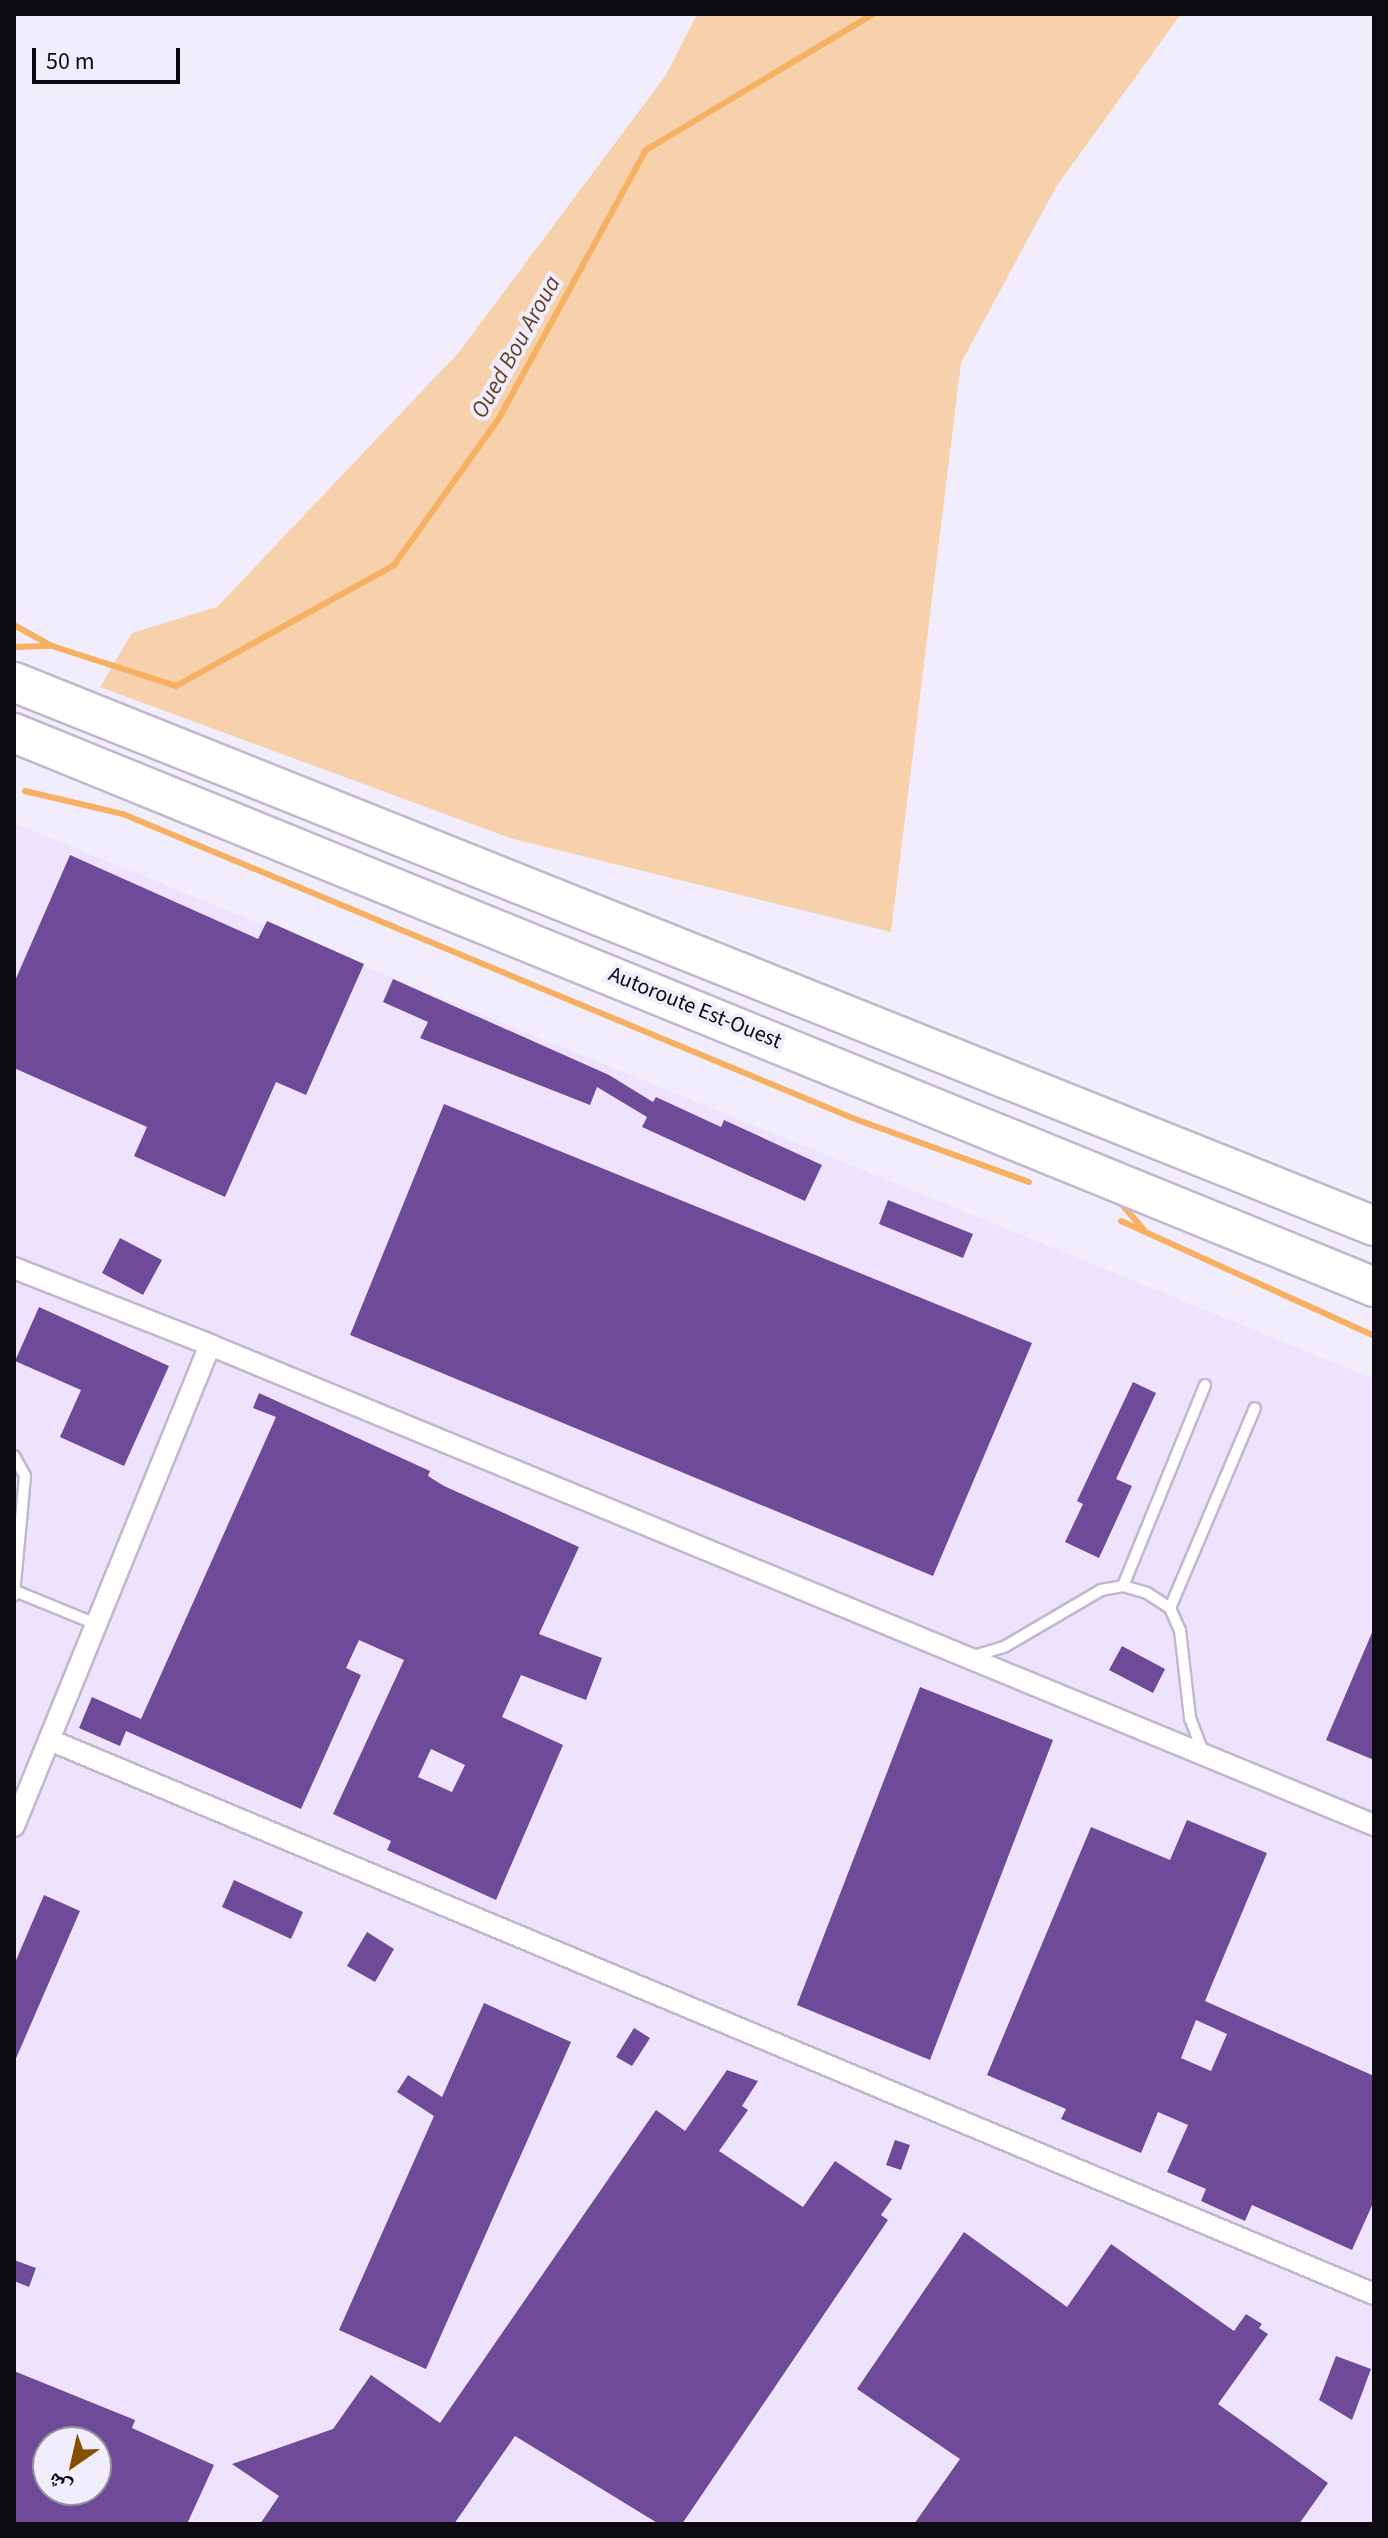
<!DOCTYPE html>
<meta charset="utf-8">
<style>
body{margin:0}
#map{position:relative;width:1388px;height:2538px;overflow:hidden;background:#f2edfc;font-family:"Source Sans 3","Noto Naskh Arabic",sans-serif}
div>[style]{position:absolute}
.built>*{inset:0;background:#ede3fd}
.green>*{inset:0;background:#f6d1ac}
.stream>*{height:6px;margin:-3px;padding:0 3px;transform-origin:3px;border-radius:3px;background:#f7af61}
.building>*{inset:0;background:#6f4a99}
.roads{filter:drop-shadow(2px 0 #c1b8d0) drop-shadow(-2px 0 #c1b8d0) drop-shadow(0 2px #c1b8d0) drop-shadow(0 -2px #c1b8d0)}
.service>*{height:10px;margin:-5px;padding:0 5px;transform-origin:5px;border-radius:5px;background:#fff}
.minor>*{height:20px;margin:-10px;padding:0 10px;transform-origin:10px;border-radius:10px;background:#fff}
.motorway>*{height:38px;margin:-19px;padding:0 19px;transform-origin:19px;border-radius:19px;background:#fff}
span{translate:-50% -50%;white-space:nowrap;text-align:center;line-height:1.15;-webkit-text-stroke:8px #f2edfc;paint-order:stroke}
.street-label{font-size:22px;color:#0d0a12}
.water-label{font-size:24px;color:#614323;font-style:italic}
.frame{position:absolute;inset:0;border:16px solid #0d0a12;pointer-events:none}
.north{position:absolute;left:32px;top:2426px;width:80px;height:80px;box-sizing:border-box;background:#f2edfc;border:2px solid #96929e;border-radius:50%;rotate:214deg;font-size:22px;font-weight:700;line-height:32px;text-align:center;color:#0d0a12}
.north::after{content:'';display:block;margin:auto;width:28px;height:36px;background:#875000;clip-path:polygon(50% 0,100% 100%,50% 72%,0 100%)}
.scale{position:absolute;left:32px;top:48px;width:148px;height:36px;box-sizing:border-box;border:4px solid #0d0a12;border-top:0;padding-left:10px;font-size:24px;line-height:28px;white-space:nowrap;color:#0d0a12;-webkit-text-stroke:6px #f2edfc;paint-order:stroke}
</style>
<div id="map">
<div class="built">
<i style="clip-path:polygon(evenodd,14px 823px,1374px 1379px,1374px 2524px,14px 2524px,14px 823px,48px 2442px,96px 2442px,96px 2490px,48px 2490px,48px 2442px)"></i>
</div>
<div class="green">
<i style="clip-path:polygon(697px 14px,1181px 14px,1056px 187px,961px 363px,891px 932px,513px 839px,100px 687px,132px 633px,217px 607px,459px 352px,666px 75px)"></i>
</div>
<div class="stream">
<i style="left:14px;top:625px;width:43px;rotate:28.9deg"></i>
<i style="left:52px;top:646px;width:130px;rotate:17.9deg"></i>
<i style="left:176px;top:686px;width:249px;rotate:-29deg"></i>
<i style="left:394px;top:565px;width:178px;rotate:-54.4deg"></i>
<i style="left:498px;top:420px;width:308px;rotate:-61.3deg"></i>
<i style="left:646px;top:150px;width:265px;rotate:-30.9deg"></i>
<i style="left:14px;top:647px;width:38px;rotate:-2deg"></i>
<i style="left:25px;top:791px;width:101px;rotate:13.2deg"></i>
<i style="left:123px;top:814px;width:793px;rotate:22.62deg"></i>
<i style="left:855px;top:1119px;width:185px;rotate:19.9deg"></i>
<i style="left:1117px;top:1199px;width:41px;rotate:48.9deg"></i>
<i style="left:1121px;top:1221px;width:278px;rotate:24.4deg"></i>
</div>
<div class="building">
<i style="clip-path:polygon(70px 855px,258px 939px,267px 921px,364px 964px,306px 1095px,276px 1082px,225px 1197px,134px 1156px,147px 1127px,14px 1068px,14px 983px)"></i>
<i style="clip-path:polygon(393px 979px,609px 1075px,653px 1102px,656px 1097px,721px 1127px,724px 1120px,822px 1165px,805px 1201px,642px 1127px,647px 1117px,597px 1087px,590px 1105px,420px 1038px,428px 1022px,383px 1002px)"></i>
<i style="clip-path:polygon(444px 1104px,1032px 1343px,933px 1576px,350px 1335px)"></i>
<i style="clip-path:polygon(888px 1200px,973px 1234px,963px 1258px,879px 1224px)"></i>
<i style="clip-path:polygon(120px 1238px,162px 1260px,143px 1295px,102px 1273px)"></i>
<i style="clip-path:polygon(39px 1307px,169px 1366px,124px 1466px,60px 1437px,81px 1390px,15px 1361px)"></i>
<i style="clip-path:polygon(1133px 1382px,1156px 1393px,1116px 1479px,1132px 1486px,1099px 1558px,1065px 1542px,1083px 1504px,1077px 1501px)"></i>
<i style="clip-path:polygon(evenodd,259px 1393px,430px 1471px,428px 1476px,444px 1486px,579px 1547px,539px 1634px,602px 1658px,586px 1700px,521px 1675px,502px 1717px,563px 1745px,496px 1900px,387px 1850px,391px 1841px,333px 1814px,404px 1660px,359px 1640px,346px 1668px,361px 1675px,301px 1809px,126px 1731px,120px 1746px,79px 1728px,92px 1697px,141px 1719px,276px 1417px,253px 1408px,259px 1393px,431px 1749px,465px 1765px,452px 1792px,418px 1777px,431px 1749px)"></i>
<i style="clip-path:polygon(1374px 1628px,1374px 1760px,1326px 1740px)"></i>
<i style="clip-path:polygon(1122px 1646px,1165px 1669px,1153px 1693px,1109px 1670px)"></i>
<i style="clip-path:polygon(920px 1687px,1053px 1740px,930px 2060px,797px 2005px)"></i>
<i style="clip-path:polygon(evenodd,1187px 1820px,1267px 1853px,1205px 2001px,1374px 2076px,1374px 2201px,1352px 2250px,1252px 2205px,1245px 2221px,1201px 2201px,1206px 2189px,1167px 2172px,1188px 2125px,1158px 2112px,1141px 2153px,1061px 2119px,1066px 2109px,987px 2075px,1091px 1827px,1170px 1860px,1187px 1820px,1196px 2020px,1227px 2034px,1211px 2071px,1181px 2058px,1196px 2020px)"></i>
<i style="clip-path:polygon(234px 1880px,303px 1912px,291px 1939px,222px 1907px)"></i>
<i style="clip-path:polygon(44px 1895px,80px 1911px,14px 2063px,14px 1965px)"></i>
<i style="clip-path:polygon(367px 1932px,394px 1949px,375px 1982px,347px 1966px)"></i>
<i style="clip-path:polygon(484px 2003px,571px 2042px,426px 2369px,339px 2330px,434px 2116px,397px 2092px,408px 2075px,442px 2097px)"></i>
<i style="clip-path:polygon(634px 2028px,650px 2038px,632px 2066px,616px 2057px)"></i>
<i style="clip-path:polygon(727px 2070px,758px 2081px,742px 2106px,748px 2110px,719px 2151px,803px 2207px,835px 2161px,892px 2199px,881px 2215px,888px 2220px,682px 2524px,659px 2524px,515px 2436px,454px 2524px,260px 2524px,279px 2496px,232px 2464px,333px 2429px,371px 2375px,440px 2423px,656px 2110px,685px 2131px)"></i>
<i style="clip-path:polygon(895px 2140px,910px 2145px,901px 2170px,886px 2165px)"></i>
<i style="clip-path:polygon(964px 2232px,1067px 2307px,1111px 2244px,1234px 2331px,1246px 2314px,1262px 2324px,1259px 2328px,1268px 2334px,1218px 2404px,1328px 2483px,1299px 2524px,914px 2524px,960px 2459px,857px 2389px)"></i>
<i style="clip-path:polygon(14px 2260px,36px 2268px,29px 2287px,14px 2281px)"></i>
<i style="clip-path:polygon(1336px 2356px,1371px 2369px,1352px 2420px,1319px 2400px)"></i>
<i style="clip-path:polygon(evenodd,14px 2371px,135px 2420px,132px 2428px,214px 2465px,187px 2524px,14px 2524px,14px 2371px,48px 2442px,96px 2442px,96px 2490px,48px 2490px,48px 2442px)"></i>
</div>
<div class="roads">
<div class="service">
<i style="left:14px;top:1456px;width:23px;rotate:61deg"></i>
<i style="left:25px;top:1476px;width:120px;rotate:95.3deg"></i>
<i style="left:1123px;top:1586px;width:217px;rotate:-67.8deg"></i>
<i style="left:15px;top:1591px;width:87px;rotate:22.2deg"></i>
<i style="left:1170px;top:1608px;width:217px;rotate:-67deg"></i>
<i style="left:974px;top:1656px;width:31px;rotate:-17deg"></i>
<i style="left:1004px;top:1647px;width:113px;rotate:-30.4deg"></i>
<i style="left:1101px;top:1590px;width:22px;rotate:-10deg"></i>
<i style="left:1123px;top:1586px;width:25px;rotate:16deg"></i>
<i style="left:1147px;top:1593px;width:27px;rotate:33deg"></i>
<i style="left:1170px;top:1608px;width:24px;rotate:66deg"></i>
<i style="left:1180px;top:1630px;width:89px;rotate:83.5deg"></i>
<i style="left:1190px;top:1718px;width:36px;rotate:69deg"></i>
</div>
<div class="minor">
<i style="left:14px;top:1268px;width:211px;rotate:21.4deg"></i>
<i style="left:52px;top:1741px;width:1433px;rotate:22.7deg"></i>
<i style="left:14px;top:1826px;width:519px;rotate:-67.83deg"></i>
<i style="left:210px;top:1345px;width:1259px;rotate:22.41deg"></i>
</div>
<div class="motorway">
<i style="left:14px;top:682px;width:1465px;rotate:21.8deg"></i>
<i style="left:14px;top:733px;width:1469px;rotate:22.16deg"></i>
</div>
</div>
<div class="street-label">
<span style="left:695px;top:1008px;rotate:22deg">Autoroute Est-Ouest</span>
</div>
<div class="water-label">
<span style="left:516px;top:347px;rotate:-61deg">Oued Bou Aroua</span>
</div>
<div class="frame"></div>
<div class="north">ش</div>
<div class="scale">50 m</div>
</div>
